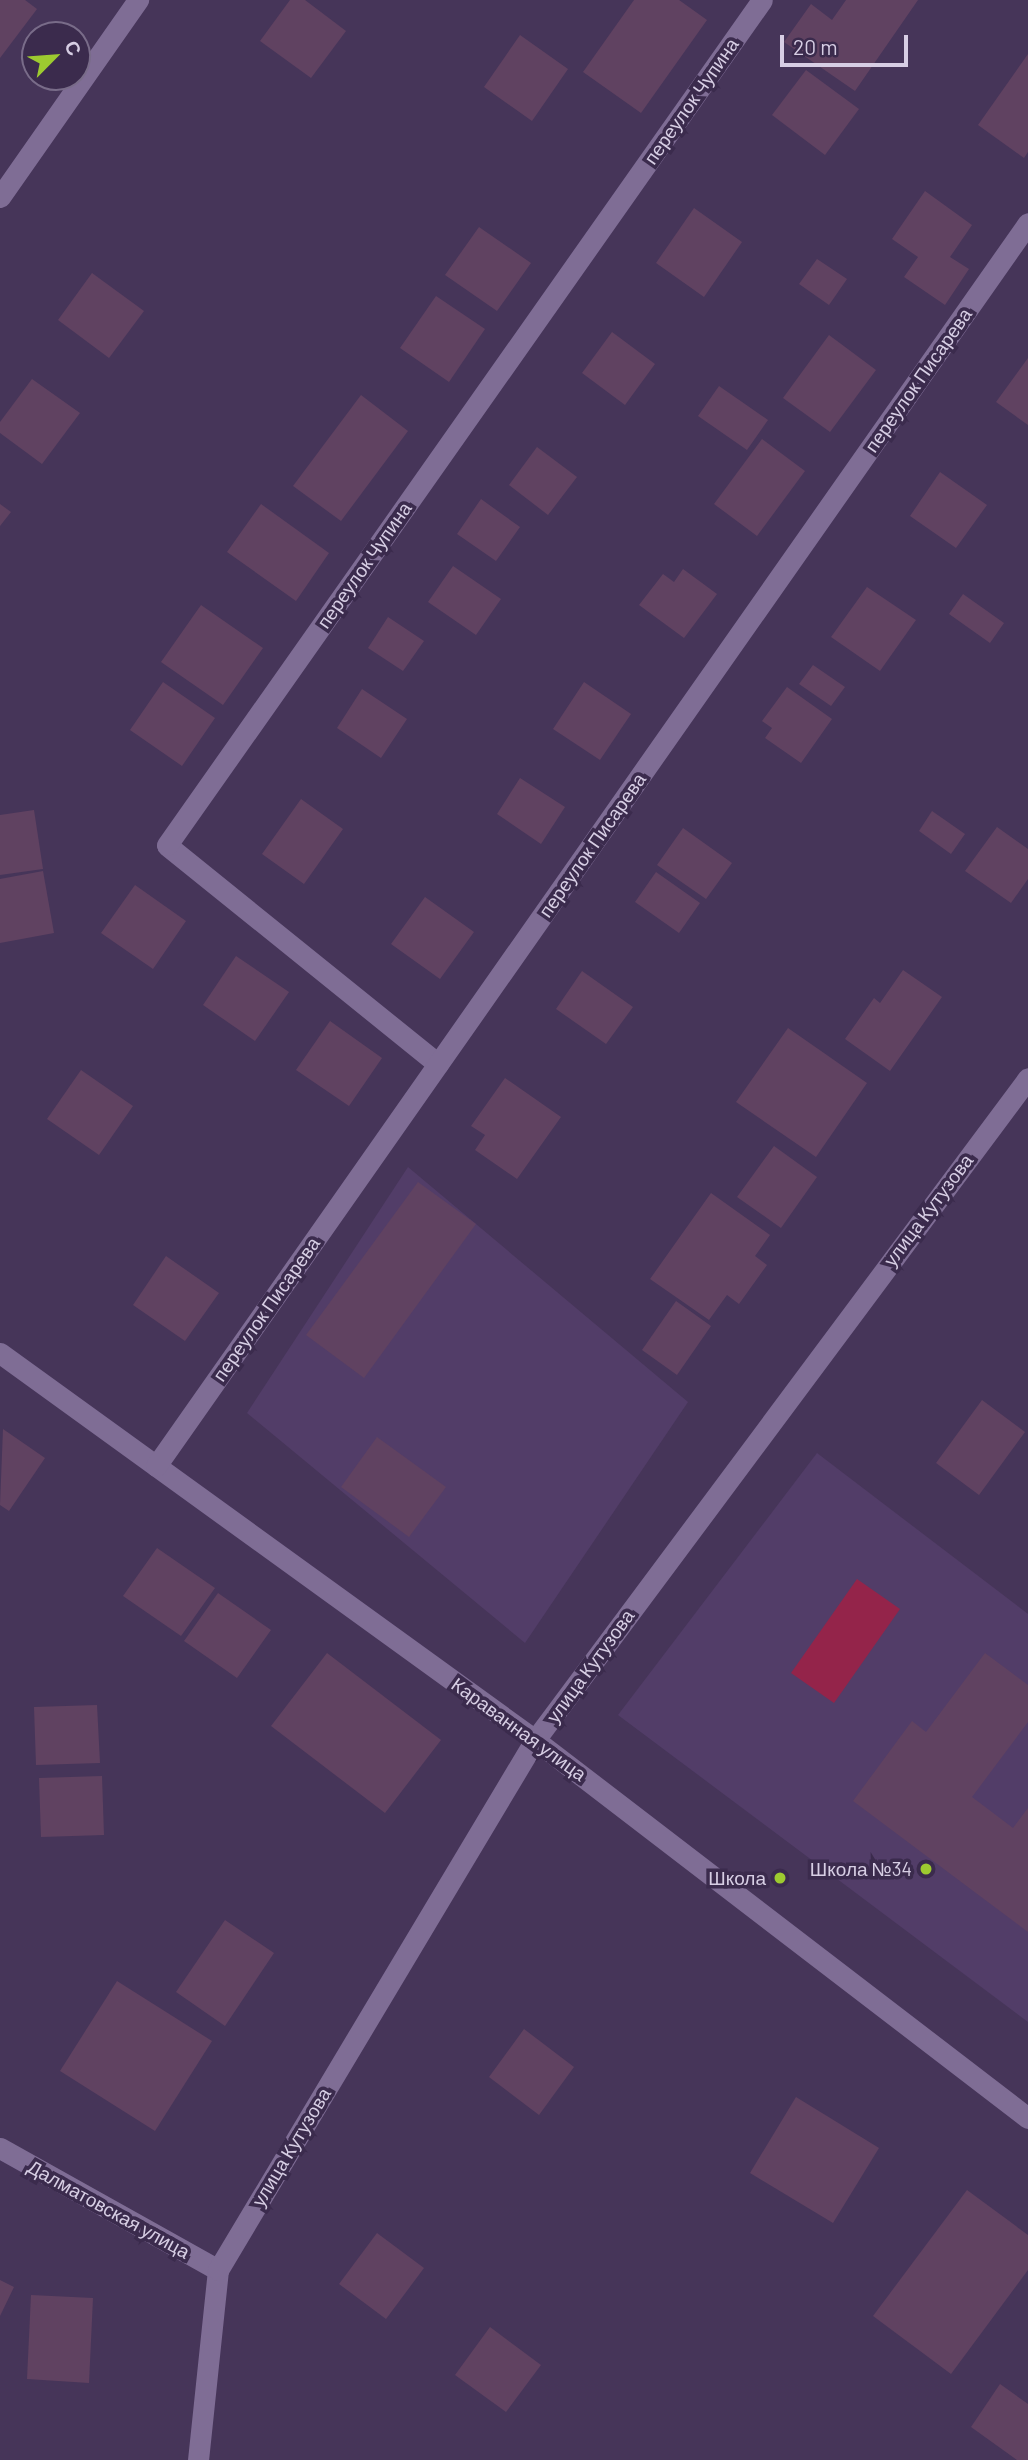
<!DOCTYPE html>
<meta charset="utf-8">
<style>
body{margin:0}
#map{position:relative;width:1028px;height:2460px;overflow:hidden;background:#463559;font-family:Barlow,sans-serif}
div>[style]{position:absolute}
.built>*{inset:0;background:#523d68}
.green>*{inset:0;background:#94244a}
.building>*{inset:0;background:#604261}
.minor>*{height:21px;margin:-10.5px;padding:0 10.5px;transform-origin:10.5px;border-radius:10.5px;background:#7f6d95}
.dots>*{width:19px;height:19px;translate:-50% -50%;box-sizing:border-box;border:4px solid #3b2b4d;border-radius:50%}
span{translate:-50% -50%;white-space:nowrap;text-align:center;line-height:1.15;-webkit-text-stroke:7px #3b2b4d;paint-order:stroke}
.street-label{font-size:19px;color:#d7cee4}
.poi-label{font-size:19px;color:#d7cee4}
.right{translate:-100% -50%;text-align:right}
.north{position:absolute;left:21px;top:21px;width:70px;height:70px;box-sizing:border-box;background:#3b2b4d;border:2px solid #796c89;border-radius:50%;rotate:65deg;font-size:19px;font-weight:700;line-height:28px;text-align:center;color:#d7cee4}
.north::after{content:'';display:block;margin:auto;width:24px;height:32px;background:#9dca30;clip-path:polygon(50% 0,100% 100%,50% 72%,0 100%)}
.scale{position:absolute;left:780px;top:35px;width:128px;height:32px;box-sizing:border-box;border:4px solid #d7cee4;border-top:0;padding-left:9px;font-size:21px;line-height:24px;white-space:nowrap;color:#d7cee4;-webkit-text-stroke:5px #3b2b4d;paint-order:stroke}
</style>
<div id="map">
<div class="built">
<i style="clip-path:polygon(408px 1167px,688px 1402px,525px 1643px,247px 1413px)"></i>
<i style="clip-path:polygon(817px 1453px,1028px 1614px,1028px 2022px,618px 1715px)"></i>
</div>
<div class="green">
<i style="clip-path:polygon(857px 1579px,900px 1609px,834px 1703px,791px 1673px)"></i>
</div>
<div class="building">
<i style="clip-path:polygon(0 0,25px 0,37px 9px,0 58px)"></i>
<i style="clip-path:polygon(290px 0,305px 0,346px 31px,311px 78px,260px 41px)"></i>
<i style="clip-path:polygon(634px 0,679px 0,707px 20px,641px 113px,583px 72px)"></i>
<i style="clip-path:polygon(846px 0,918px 0,855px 91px,784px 42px,811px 4px,832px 20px)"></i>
<i style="clip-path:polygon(520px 35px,568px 69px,532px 121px,484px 87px)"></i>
<i style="clip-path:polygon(1028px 54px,1028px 152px,1024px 158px,978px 125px)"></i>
<i style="clip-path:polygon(806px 70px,859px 109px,825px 155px,772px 115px)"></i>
<i style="clip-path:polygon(925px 191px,972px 225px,950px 257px,969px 269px,945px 305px,904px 277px,918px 257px,892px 239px)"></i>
<i style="clip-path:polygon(694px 208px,742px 242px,704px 297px,656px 263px)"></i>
<i style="clip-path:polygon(479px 227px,531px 263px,497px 311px,445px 275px)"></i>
<i style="clip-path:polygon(817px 259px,847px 279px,829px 305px,799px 284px)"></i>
<i style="clip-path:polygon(92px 273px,144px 311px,109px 358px,58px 320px)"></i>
<i style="clip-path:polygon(436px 296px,485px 329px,449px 382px,400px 348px)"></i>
<i style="clip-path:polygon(612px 332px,655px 364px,625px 405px,582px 373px)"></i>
<i style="clip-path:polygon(829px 335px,876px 370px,830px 432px,783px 398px)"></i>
<i style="clip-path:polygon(1028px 358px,1028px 425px,996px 402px)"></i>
<i style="clip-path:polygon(32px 379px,80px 413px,42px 464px,0 433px,0 422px)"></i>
<i style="clip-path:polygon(719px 386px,768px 420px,747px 450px,698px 416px)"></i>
<i style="clip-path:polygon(361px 395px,408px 431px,341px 521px,293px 486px)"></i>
<i style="clip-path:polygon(762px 439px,805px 471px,757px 536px,714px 504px)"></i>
<i style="clip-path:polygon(537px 447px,577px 477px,548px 515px,509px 485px)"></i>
<i style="clip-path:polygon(940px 472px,987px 505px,956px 548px,910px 516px)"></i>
<i style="clip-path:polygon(481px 499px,520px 527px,496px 561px,457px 534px)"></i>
<i style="clip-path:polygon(0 504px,11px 512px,0 526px)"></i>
<i style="clip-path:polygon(261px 504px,329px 553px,296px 601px,227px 552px)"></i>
<i style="clip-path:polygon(453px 566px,501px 599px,476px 635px,428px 602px)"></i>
<i style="clip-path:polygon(683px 569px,717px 594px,684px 638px,639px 605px,663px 574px,674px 582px)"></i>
<i style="clip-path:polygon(867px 587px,916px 620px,880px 671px,831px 637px)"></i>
<i style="clip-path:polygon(963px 594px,1004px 623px,990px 643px,949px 614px)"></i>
<i style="clip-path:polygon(201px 605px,263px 648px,223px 705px,161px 662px)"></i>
<i style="clip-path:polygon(388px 617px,424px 641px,403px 671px,368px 648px)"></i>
<i style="clip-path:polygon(813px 665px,845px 687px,831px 706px,799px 684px)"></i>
<i style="clip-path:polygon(163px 682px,215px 718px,182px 766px,130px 730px)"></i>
<i style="clip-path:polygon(584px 682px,631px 714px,600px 760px,553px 729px)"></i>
<i style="clip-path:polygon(787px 687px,832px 719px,801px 763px,765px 738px,772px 728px,762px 721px)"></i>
<i style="clip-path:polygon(362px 689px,407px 719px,381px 758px,337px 728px)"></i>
<i style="clip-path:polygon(520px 778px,565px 807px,541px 844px,497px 814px)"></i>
<i style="clip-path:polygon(301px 799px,343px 829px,304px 884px,262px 854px)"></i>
<i style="clip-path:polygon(34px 810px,43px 869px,0 875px,0 815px)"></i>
<i style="clip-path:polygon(932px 811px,965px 834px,951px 854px,919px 831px)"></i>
<i style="clip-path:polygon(997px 827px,1028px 849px,1028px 879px,1011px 903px,965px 871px)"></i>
<i style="clip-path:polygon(683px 828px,732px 863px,706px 899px,657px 865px)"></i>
<i style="clip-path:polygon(43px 871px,54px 933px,0 943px,0 879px)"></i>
<i style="clip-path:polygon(656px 872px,700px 903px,679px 933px,635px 902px)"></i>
<i style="clip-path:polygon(135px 885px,186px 921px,153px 969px,101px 933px)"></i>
<i style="clip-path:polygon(425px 897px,474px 932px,440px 979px,391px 944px)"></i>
<i style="clip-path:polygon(236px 956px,289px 992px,255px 1041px,203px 1005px)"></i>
<i style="clip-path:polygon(903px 970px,942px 997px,890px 1071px,845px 1039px,874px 998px,880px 1003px)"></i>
<i style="clip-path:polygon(582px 971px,633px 1007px,606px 1044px,556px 1009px)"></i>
<i style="clip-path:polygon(330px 1021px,382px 1058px,349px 1106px,296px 1070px)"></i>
<i style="clip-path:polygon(788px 1028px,867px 1083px,816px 1157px,736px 1102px)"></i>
<i style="clip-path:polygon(81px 1070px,133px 1106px,99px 1155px,47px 1119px)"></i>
<i style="clip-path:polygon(505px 1078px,561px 1117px,517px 1179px,475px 1150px,485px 1135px,471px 1126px)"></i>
<i style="clip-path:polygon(774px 1146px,817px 1177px,781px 1228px,737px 1197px)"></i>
<i style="clip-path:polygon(418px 1182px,476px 1224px,364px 1378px,306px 1335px)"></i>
<i style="clip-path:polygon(711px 1193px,770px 1235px,755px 1256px,767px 1265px,739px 1304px,727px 1295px,709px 1320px,650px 1279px)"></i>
<i style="clip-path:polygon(166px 1256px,219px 1293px,185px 1341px,133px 1305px)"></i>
<i style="clip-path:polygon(676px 1301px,711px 1326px,677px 1375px,642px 1350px)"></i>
<i style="clip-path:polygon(982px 1400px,1025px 1432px,979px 1495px,936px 1463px)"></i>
<i style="clip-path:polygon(3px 1429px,45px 1458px,9px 1511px,0 1505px)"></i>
<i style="clip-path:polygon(377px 1437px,446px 1487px,409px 1537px,341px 1487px)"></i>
<i style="clip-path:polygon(157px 1548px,215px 1588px,181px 1636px,123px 1596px)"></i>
<i style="clip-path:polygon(218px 1593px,271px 1630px,237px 1678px,184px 1641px)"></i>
<i style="clip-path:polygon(327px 1653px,441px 1740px,385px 1813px,271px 1726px)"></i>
<i style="clip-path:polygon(985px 1653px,1028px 1685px,1028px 1722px,972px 1797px,1013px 1828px,1028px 1808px,1028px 1932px,853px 1801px,912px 1721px,926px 1732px)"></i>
<i style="clip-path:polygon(97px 1705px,100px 1763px,36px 1765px,34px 1707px)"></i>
<i style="clip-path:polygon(102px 1776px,104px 1835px,41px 1837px,39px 1778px)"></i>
<i style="clip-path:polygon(225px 1920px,274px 1953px,225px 2026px,176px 1992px)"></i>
<i style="clip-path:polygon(117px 1981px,212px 2041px,155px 2131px,60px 2071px)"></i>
<i style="clip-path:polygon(524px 2029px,574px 2067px,539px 2115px,489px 2077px)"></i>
<i style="clip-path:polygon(796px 2097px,879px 2148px,833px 2223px,750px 2173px)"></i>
<i style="clip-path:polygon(967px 2190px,1028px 2235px,1028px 2270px,951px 2374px,873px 2316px)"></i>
<i style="clip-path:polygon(377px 2233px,424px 2268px,386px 2319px,339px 2284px)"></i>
<i style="clip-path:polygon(0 2280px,14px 2287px,0 2316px)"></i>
<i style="clip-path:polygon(31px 2295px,93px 2298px,89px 2383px,27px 2379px)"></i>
<i style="clip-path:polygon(490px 2327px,541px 2365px,506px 2412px,455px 2375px)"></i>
<i style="clip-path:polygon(1000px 2384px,1028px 2404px,1028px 2460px,1017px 2460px,971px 2427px)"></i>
</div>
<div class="minor">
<i style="left:0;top:197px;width:241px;rotate:-55deg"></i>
<i style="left:438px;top:1064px;width:348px;rotate:-141.1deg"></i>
<i style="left:167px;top:845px;width:1033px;rotate:-54.85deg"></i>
<i style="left:0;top:1353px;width:660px;rotate:35.88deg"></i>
<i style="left:535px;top:1740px;width:621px;rotate:37.48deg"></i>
<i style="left:156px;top:1466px;width:1518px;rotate:-54.95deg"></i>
<i style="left:0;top:2148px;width:250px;rotate:29.2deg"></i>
<i style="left:198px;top:2460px;width:191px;rotate:-84deg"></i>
<i style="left:218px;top:2270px;width:618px;rotate:-59.12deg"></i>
<i style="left:535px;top:1740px;width:825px;rotate:-53.32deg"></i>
</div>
<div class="dots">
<i style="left:926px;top:1869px;background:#9dca30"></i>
<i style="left:780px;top:1878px;background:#9dca30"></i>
</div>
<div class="street-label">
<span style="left:691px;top:101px;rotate:-55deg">переулок Чупина</span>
<span style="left:918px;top:380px;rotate:-55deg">переулок Писарева</span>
<span style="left:364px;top:565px;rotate:-55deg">переулок Чупина</span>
<span style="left:592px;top:845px;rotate:-55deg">переулок Писарева</span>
<span style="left:928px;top:1210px;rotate:-53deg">улица Кутузова</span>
<span style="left:266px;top:1309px;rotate:-55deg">переулок Писарева</span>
<span style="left:590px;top:1666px;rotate:-54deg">улица Кутузова</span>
<span style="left:519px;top:1729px;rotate:36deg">Караванная улица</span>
<span style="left:291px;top:2147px;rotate:-59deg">улица Кутузова</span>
<span style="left:109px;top:2209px;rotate:29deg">Далматовская улица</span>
</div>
<div class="poi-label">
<span class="right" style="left:912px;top:1869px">Школа №34</span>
<span class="right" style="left:766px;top:1878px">Школа</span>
</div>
<div class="north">С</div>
<div class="scale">20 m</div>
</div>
